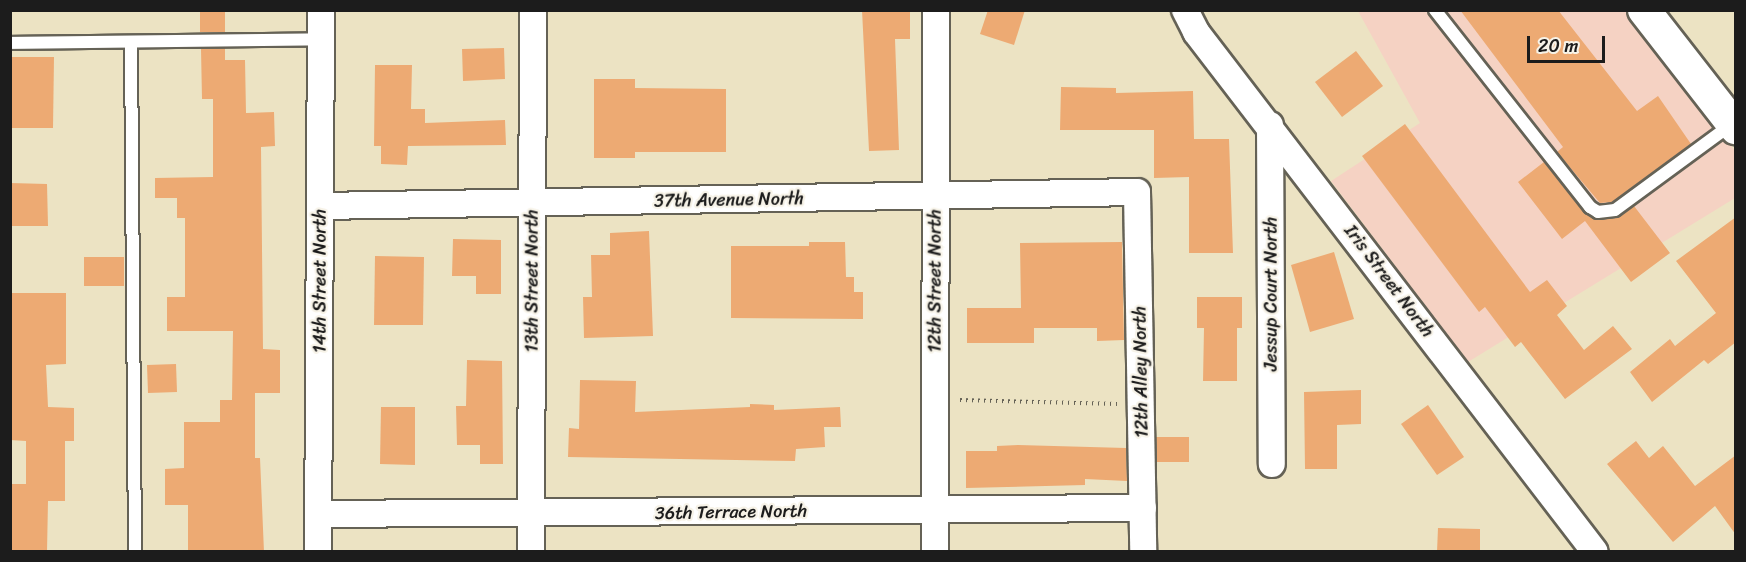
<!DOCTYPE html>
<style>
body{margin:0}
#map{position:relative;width:1746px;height:562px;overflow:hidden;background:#ece3c3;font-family:Sriracha,sans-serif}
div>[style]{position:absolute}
.built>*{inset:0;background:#f5d2c3}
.building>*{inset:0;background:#edaa73}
.path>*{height:4px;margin-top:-2px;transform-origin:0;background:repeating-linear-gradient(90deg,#656256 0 1.5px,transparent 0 6px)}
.roads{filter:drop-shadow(2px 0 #656256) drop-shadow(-2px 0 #656256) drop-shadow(0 2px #656256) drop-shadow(0 -2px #656256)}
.service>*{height:12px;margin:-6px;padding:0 6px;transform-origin:6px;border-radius:6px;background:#fff}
.minor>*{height:26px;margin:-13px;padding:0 13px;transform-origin:13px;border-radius:13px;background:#fff}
.tertiary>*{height:32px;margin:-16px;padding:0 16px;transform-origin:16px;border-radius:16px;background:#fff}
span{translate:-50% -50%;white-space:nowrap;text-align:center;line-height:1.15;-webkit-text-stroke:4.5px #f7f3e8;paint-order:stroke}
.street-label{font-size:18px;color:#1c1c1c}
.frame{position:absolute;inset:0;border:12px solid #1c1c1c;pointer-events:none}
.scale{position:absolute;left:1527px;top:36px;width:78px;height:27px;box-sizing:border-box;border:3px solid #1c1c1c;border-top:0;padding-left:8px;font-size:18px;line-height:21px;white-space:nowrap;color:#1c1c1c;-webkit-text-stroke:4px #f7f3e8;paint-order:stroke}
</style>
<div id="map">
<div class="built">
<i style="clip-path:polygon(1358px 11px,1627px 11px,1735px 151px,1735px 198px,1468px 362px,1331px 181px,1420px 123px)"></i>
</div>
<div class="building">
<i style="clip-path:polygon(200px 10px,225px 10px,225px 32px,200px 32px)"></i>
<i style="clip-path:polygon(862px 10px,910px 10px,910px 39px,895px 39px,899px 150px,869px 151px)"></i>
<i style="clip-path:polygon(988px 10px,1025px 10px,1014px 45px,980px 34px)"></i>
<i style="clip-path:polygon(1460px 10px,1558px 10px,1637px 111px,1658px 96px,1691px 144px,1612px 202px,1600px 203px,1557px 152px,1563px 147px)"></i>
<i style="clip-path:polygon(225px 48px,225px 60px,245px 60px,246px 113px,274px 112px,275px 146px,261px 147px,263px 349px,280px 350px,280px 393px,255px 393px,255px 458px,260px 458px,264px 552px,188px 552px,188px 505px,165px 505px,165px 469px,184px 468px,184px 422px,220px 422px,220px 400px,232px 400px,233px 331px,167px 331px,167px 297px,185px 297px,185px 218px,177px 218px,177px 198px,155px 198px,155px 178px,213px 177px,213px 99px,202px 99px,201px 49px)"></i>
<i style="clip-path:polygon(504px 48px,505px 79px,463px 81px,462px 49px)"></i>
<i style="clip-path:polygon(1356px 51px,1383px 86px,1342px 117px,1315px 82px)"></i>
<i style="clip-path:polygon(10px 57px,54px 57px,53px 128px,10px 128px)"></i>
<i style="clip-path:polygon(375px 65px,412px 65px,411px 109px,425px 109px,425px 123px,505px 120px,506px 145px,408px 146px,407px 165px,381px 164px,381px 146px,374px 146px)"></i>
<i style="clip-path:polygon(594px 79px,635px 79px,635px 88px,726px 89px,726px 152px,635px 152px,635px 158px,594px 158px)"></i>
<i style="clip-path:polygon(1061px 87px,1116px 88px,1116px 93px,1193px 91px,1194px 139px,1229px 139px,1233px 253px,1189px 253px,1189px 177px,1154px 178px,1154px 130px,1060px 130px)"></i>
<i style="clip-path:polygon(1405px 124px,1530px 292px,1547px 280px,1567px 306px,1557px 315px,1584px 350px,1613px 326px,1632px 349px,1565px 399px,1521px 342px,1515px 347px,1485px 307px,1479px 312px,1362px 156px)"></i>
<i style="clip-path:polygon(1544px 162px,1585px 214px,1598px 220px,1616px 218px,1634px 206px,1670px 253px,1631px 282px,1585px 221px,1562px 239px,1518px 182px)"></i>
<i style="clip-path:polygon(10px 183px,47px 184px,48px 226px,10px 226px)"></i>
<i style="clip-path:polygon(1736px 217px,1736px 342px,1708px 364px,1704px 360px,1652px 402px,1630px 372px,1670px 339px,1675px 346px,1716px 313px,1676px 261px)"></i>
<i style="clip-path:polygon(649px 231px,653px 336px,584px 338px,583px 297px,592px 297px,591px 255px,610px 255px,610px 233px)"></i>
<i style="clip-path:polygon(453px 239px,501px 240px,501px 294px,476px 294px,476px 276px,452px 276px)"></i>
<i style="clip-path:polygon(809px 242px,845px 242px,846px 277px,854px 277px,854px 292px,863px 292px,863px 319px,731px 318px,731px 246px,809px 246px)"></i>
<i style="clip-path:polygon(1122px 242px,1124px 340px,1097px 341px,1097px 328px,1034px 328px,1034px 343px,967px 343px,967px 308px,1021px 308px,1020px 243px)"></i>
<i style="clip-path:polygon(1334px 252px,1354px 319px,1310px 332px,1291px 265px)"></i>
<i style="clip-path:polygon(375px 256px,424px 257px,423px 325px,374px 325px)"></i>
<i style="clip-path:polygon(84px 257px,124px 257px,124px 286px,84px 286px)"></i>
<i style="clip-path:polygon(10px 293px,66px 293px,66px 364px,46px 365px,48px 407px,74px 408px,74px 441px,65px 441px,65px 501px,48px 501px,47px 552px,11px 552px,12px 484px,26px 484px,26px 441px,10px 440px)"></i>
<i style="clip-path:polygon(1197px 297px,1242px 297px,1242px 328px,1237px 328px,1237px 381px,1203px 381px,1204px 328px,1197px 328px)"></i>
<i style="clip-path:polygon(467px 360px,502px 361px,503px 464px,480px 464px,480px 445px,457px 445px,456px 406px,466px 406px)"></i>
<i style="clip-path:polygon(176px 364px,177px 392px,148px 393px,147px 365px)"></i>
<i style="clip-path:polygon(580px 380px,636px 381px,635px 412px,750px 407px,750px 404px,774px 405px,774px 410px,840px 407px,841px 427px,824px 427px,825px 447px,796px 449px,795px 461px,568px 457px,569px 428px,579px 429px)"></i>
<i style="clip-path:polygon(1361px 390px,1361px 424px,1337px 425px,1337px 469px,1305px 469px,1304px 392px)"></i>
<i style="clip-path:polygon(1428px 405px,1464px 457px,1437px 475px,1401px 424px)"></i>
<i style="clip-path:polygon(381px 407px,415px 407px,415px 465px,380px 464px)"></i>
<i style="clip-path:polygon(1156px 437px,1189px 437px,1189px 462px,1157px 462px)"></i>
<i style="clip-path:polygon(1636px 441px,1649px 458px,1663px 446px,1695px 486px,1736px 455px,1736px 535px,1715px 506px,1673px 542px,1607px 464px)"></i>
<i style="clip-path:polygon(1018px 445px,1126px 448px,1127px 481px,1085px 479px,1085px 485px,966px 488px,966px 451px,997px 451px,997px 446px)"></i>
<i style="clip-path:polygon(1438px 528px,1480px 529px,1480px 552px,1437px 552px)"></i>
</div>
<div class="path">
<i style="left:960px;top:400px;width:157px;rotate:1.5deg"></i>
</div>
<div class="roads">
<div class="service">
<i style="left:1435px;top:10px;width:251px;rotate:51.8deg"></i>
<i style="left:1590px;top:207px;width:9px;rotate:32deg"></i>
<i style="left:1598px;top:212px;width:17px;rotate:-7deg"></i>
<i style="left:1615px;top:210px;width:145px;rotate:-36.3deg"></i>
<i style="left:131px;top:42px;width:510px;rotate:89.55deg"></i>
<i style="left:10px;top:43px;width:311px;rotate:-0.7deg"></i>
</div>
<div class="minor">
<i style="left:1185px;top:10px;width:25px;rotate:63deg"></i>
<i style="left:1196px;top:32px;width:655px;rotate:52.5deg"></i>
<i style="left:1270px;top:125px;width:339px;rotate:89.7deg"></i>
<i style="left:320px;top:206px;width:817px;rotate:-0.98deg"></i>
<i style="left:1137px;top:192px;width:360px;rotate:89deg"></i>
<i style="left:318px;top:514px;width:825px;rotate:-0.42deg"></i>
<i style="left:318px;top:552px;width:542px;rotate:-89.68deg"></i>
<i style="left:531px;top:552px;width:542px;rotate:-89.79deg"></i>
<i style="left:935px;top:552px;width:542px;rotate:-89.89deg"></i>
</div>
<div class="tertiary">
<i style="left:1644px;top:10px;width:150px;rotate:52.1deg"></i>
</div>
</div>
<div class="street-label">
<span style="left:729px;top:200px;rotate:-1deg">37th Avenue North</span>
<span style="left:320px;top:281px;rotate:-90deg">14th Street North</span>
<span style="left:532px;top:281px;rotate:-90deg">13th Street North</span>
<span style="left:935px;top:281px;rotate:-90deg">12th Street North</span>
<span style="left:1389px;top:281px;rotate:53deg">Iris Street North</span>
<span style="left:1271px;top:294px;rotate:-90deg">Jessup Court North</span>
<span style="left:1141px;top:372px;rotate:-91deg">12th Alley North</span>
<span style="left:731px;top:512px;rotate:-1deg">36th Terrace North</span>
</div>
<div class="frame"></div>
<div class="scale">20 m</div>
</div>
